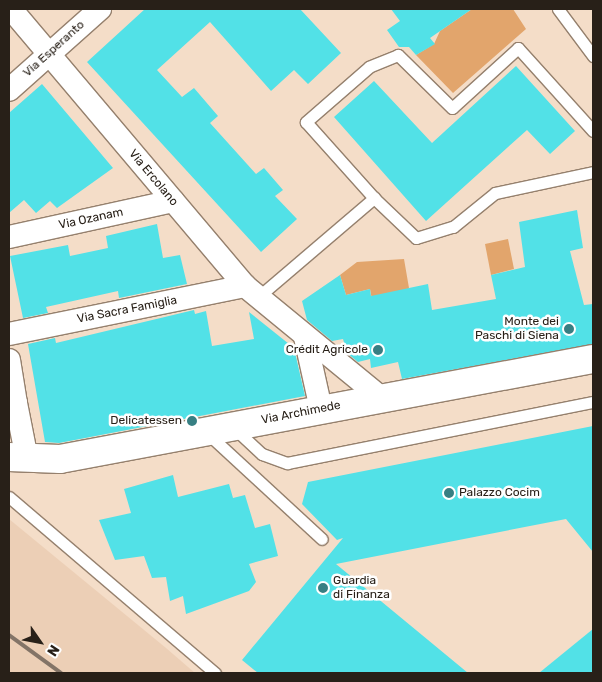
<!DOCTYPE html>
<meta charset="utf-8">
<style>
body{margin:0}
#map{position:relative;width:602px;height:682px;overflow:hidden;background:#f4ddc8;font-family:Rubik,sans-serif}
div>[style]{position:absolute}
.built>*{inset:0;background:#eccfb6}
.green>*{inset:0;background:#e2a56c}
.building>*{inset:0;background:#52e1e7}
.roads{filter:drop-shadow(1px 0 #95806d) drop-shadow(-1px 0 #95806d) drop-shadow(0 1px #95806d) drop-shadow(0 -1px #95806d)}
.service>*{height:11px;margin:-5.5px;padding:0 5.5px;transform-origin:5.5px;border-radius:5.5px;background:#fff}
.minor>*{height:22px;margin:-11px;padding:0 11px;transform-origin:11px;border-radius:11px;background:#fff}
.primary>*{height:28px;margin:-14px;padding:0 14px;transform-origin:14px;border-radius:14px;background:#fff}
.rail>*{height:4px;margin:-2px;padding:0 2px;transform-origin:2px;border-radius:2px;background:#837467}
.dots>*{width:14px;height:14px;translate:-50% -50%;box-sizing:border-box;border:2px solid #fff;border-radius:50%}
span{translate:-50% -50%;white-space:nowrap;text-align:center;line-height:1.15;-webkit-text-stroke:5px #fff;paint-order:stroke}
.street-label{font-size:12px;color:#282018}
.poi-label{font-size:12px;color:#282018}
.right{translate:-100% -50%;text-align:right}
.left{translate:0 -50%;text-align:left}
.frame{position:absolute;inset:0;border:10px solid #282018;pointer-events:none}
.north{position:absolute;left:15px;top:617px;width:50px;height:50px;-webkit-text-stroke:4px #fff;paint-order:stroke;rotate:123deg;font-size:14px;font-weight:700;line-height:20px;text-align:center;color:#282018}
.north::after{content:'';display:block;margin:auto;width:18px;height:22px;background:#282018;clip-path:polygon(50% 0,100% 100%,50% 72%,0 100%)}
</style>
<div id="map">
<div class="built">
<i style="clip-path:polygon(9px 519px,166px 648px,195px 673px,9px 673px)"></i>
</div>
<div class="green">
<i style="clip-path:polygon(472px 9px,513px 9px,526px 29px,453px 93px,416px 55px,434px 44px,440px 31px)"></i>
<i style="clip-path:polygon(508px 239px,514px 269px,491px 275px,485px 244px)"></i>
<i style="clip-path:polygon(404px 259px,409px 288px,378px 332px,370px 289px,346px 295px,340px 275px,357px 262px)"></i>
</div>
<div class="building">
<i style="clip-path:polygon(145px 9px,300px 9px,341px 53px,308px 84px,294px 70px,271px 91px,210px 22px,157px 70px,182px 97px,194px 88px,218px 116px,210px 123px,256px 174px,264px 168px,283px 190px,275px 196px,297px 219px,261px 252px,87px 62px)"></i>
<i style="clip-path:polygon(391px 9px,472px 9px,430px 38px,435px 44px,416px 55px,409px 47px,399px 47px,387px 30px,400px 21px)"></i>
<i style="clip-path:polygon(516px 66px,575px 131px,550px 154px,527px 130px,426px 221px,334px 117px,374px 81px,432px 143px)"></i>
<i style="clip-path:polygon(42px 84px,113px 168px,57px 208px,50px 201px,36px 213px,24px 200px,9px 213px,9px 113px)"></i>
<i style="clip-path:polygon(577px 210px,583px 248px,570px 251px,584px 305px,593px 304px,593px 344px,402px 379px,398px 362px,371px 368px,370px 359px,358px 362px,347px 353px,343px 339px,332px 341px,307px 320px,302px 301px,340px 275px,346px 295px,370px 289px,371px 296px,428px 284px,432px 310px,496px 299px,491px 275px,525px 267px,519px 222px)"></i>
<i style="clip-path:polygon(157px 224px,163px 258px,180px 255px,187px 284px,119px 298px,118px 291px,46px 307px,48px 313px,23px 318px,10px 256px,68px 245px,70px 256px,108px 248px,106px 236px)"></i>
<i style="clip-path:polygon(194px 310px,195px 314px,206px 311px,212px 346px,254px 339px,249px 312px,294px 348px,305px 396px,59px 443px,45px 442px,28px 344px,55px 338px,56px 343px)"></i>
<i style="clip-path:polygon(593px 426px,593px 552px,566px 519px,336px 564px,468px 673px,258px 673px,242px 660px,343px 538px,337px 540px,302px 504px,308px 482px)"></i>
<i style="clip-path:polygon(173px 475px,178px 497px,229px 484px,233px 498px,245px 495px,255px 528px,270px 524px,278px 556px,249px 564px,256px 582px,249px 591px,186px 614px,183px 596px,170px 601px,166px 577px,152px 578px,144px 556px,115px 560px,99px 520px,131px 513px,124px 489px)"></i>
<i style="clip-path:polygon(593px 629px,593px 673px,539px 673px)"></i>
</div>
<div class="roads">
<div class="service">
<i style="left:558px;top:9px;width:59px;rotate:53.3deg"></i>
<i style="left:593px;top:131px;width:112px;rotate:-132.1deg"></i>
<i style="left:518px;top:48px;width:89px;rotate:137.7deg"></i>
<i style="left:452px;top:108px;width:76px;rotate:-135.5deg"></i>
<i style="left:398px;top:55px;width:31px;rotate:158deg"></i>
<i style="left:369px;top:67px;width:84px;rotate:138.9deg"></i>
<i style="left:306px;top:122px;width:102px;rotate:48.2deg"></i>
<i style="left:374px;top:198px;width:58px;rotate:43.6deg"></i>
<i style="left:416px;top:238px;width:39px;rotate:-17deg"></i>
<i style="left:453px;top:227px;width:54px;rotate:-39deg"></i>
<i style="left:495px;top:193px;width:100px;rotate:-12.1deg"></i>
<i style="left:258px;top:297px;width:153px;rotate:-40.5deg"></i>
<i style="left:235px;top:429px;width:37px;rotate:43deg"></i>
<i style="left:262px;top:454px;width:27px;rotate:20deg"></i>
<i style="left:287px;top:463px;width:312px;rotate:-11.3deg"></i>
<i style="left:207px;top:433px;width:156px;rotate:42.7deg"></i>
<i style="left:9px;top:497px;width:271px;rotate:40.5deg"></i>
</div>
<div class="minor">
<i style="left:11px;top:9px;width:363px;rotate:49.8deg"></i>
<i style="left:245px;top:286px;width:175px;rotate:39.4deg"></i>
<i style="left:9px;top:90px;width:122px;rotate:-41.7deg"></i>
<i style="left:9px;top:237px;width:168px;rotate:-12.4deg"></i>
<i style="left:9px;top:334px;width:241px;rotate:-11.5deg"></i>
<i style="left:305px;top:337px;width:74px;rotate:77.5deg"></i>
<i style="left:9px;top:360px;width:44px;rotate:80.8deg"></i>
<i style="left:16px;top:403px;width:7px;rotate:164deg"></i>
<i style="left:16px;top:403px;width:57px;rotate:78.9deg"></i>
</div>
<div class="primary">
<i style="left:9px;top:457px;width:51px;rotate:2.2deg"></i>
<i style="left:60px;top:459px;width:542px;rotate:-10.63deg"></i>
</div>
</div>
<div class="rail">
<i style="left:9px;top:635px;width:64px;rotate:36.2deg"></i>
</div>
<div class="dots">
<i style="left:569px;top:329px;background:#377f83"></i>
<i style="left:378px;top:350px;background:#377f83"></i>
<i style="left:192px;top:421px;background:#377f83"></i>
<i style="left:449px;top:493px;background:#377f83"></i>
<i style="left:323px;top:588px;background:#377f83"></i>
</div>
<div class="street-label">
<span style="left:54px;top:49px;rotate:-42deg">Via Esperanto</span>
<span style="left:153px;top:178px;rotate:50deg">Via Ercolano</span>
<span style="left:91px;top:219px;rotate:-12deg">Via Ozanam</span>
<span style="left:127px;top:310px;rotate:-11deg">Via Sacra Famiglia</span>
<span style="left:301px;top:413px;rotate:-11deg">Via Archimede</span>
</div>
<div class="poi-label">
<span class="right" style="left:559px;top:329px">Monte dei<br>Paschi di Siena</span>
<span class="right" style="left:368px;top:350px">Crédit Agricole</span>
<span class="right" style="left:182px;top:421px">Delicatessen</span>
<span class="left" style="left:459px;top:493px">Palazzo Cocim</span>
<span class="left" style="left:333px;top:588px">Guardia<br>di Finanza</span>
</div>
<div class="frame"></div>
<div class="north">N</div>
</div>
